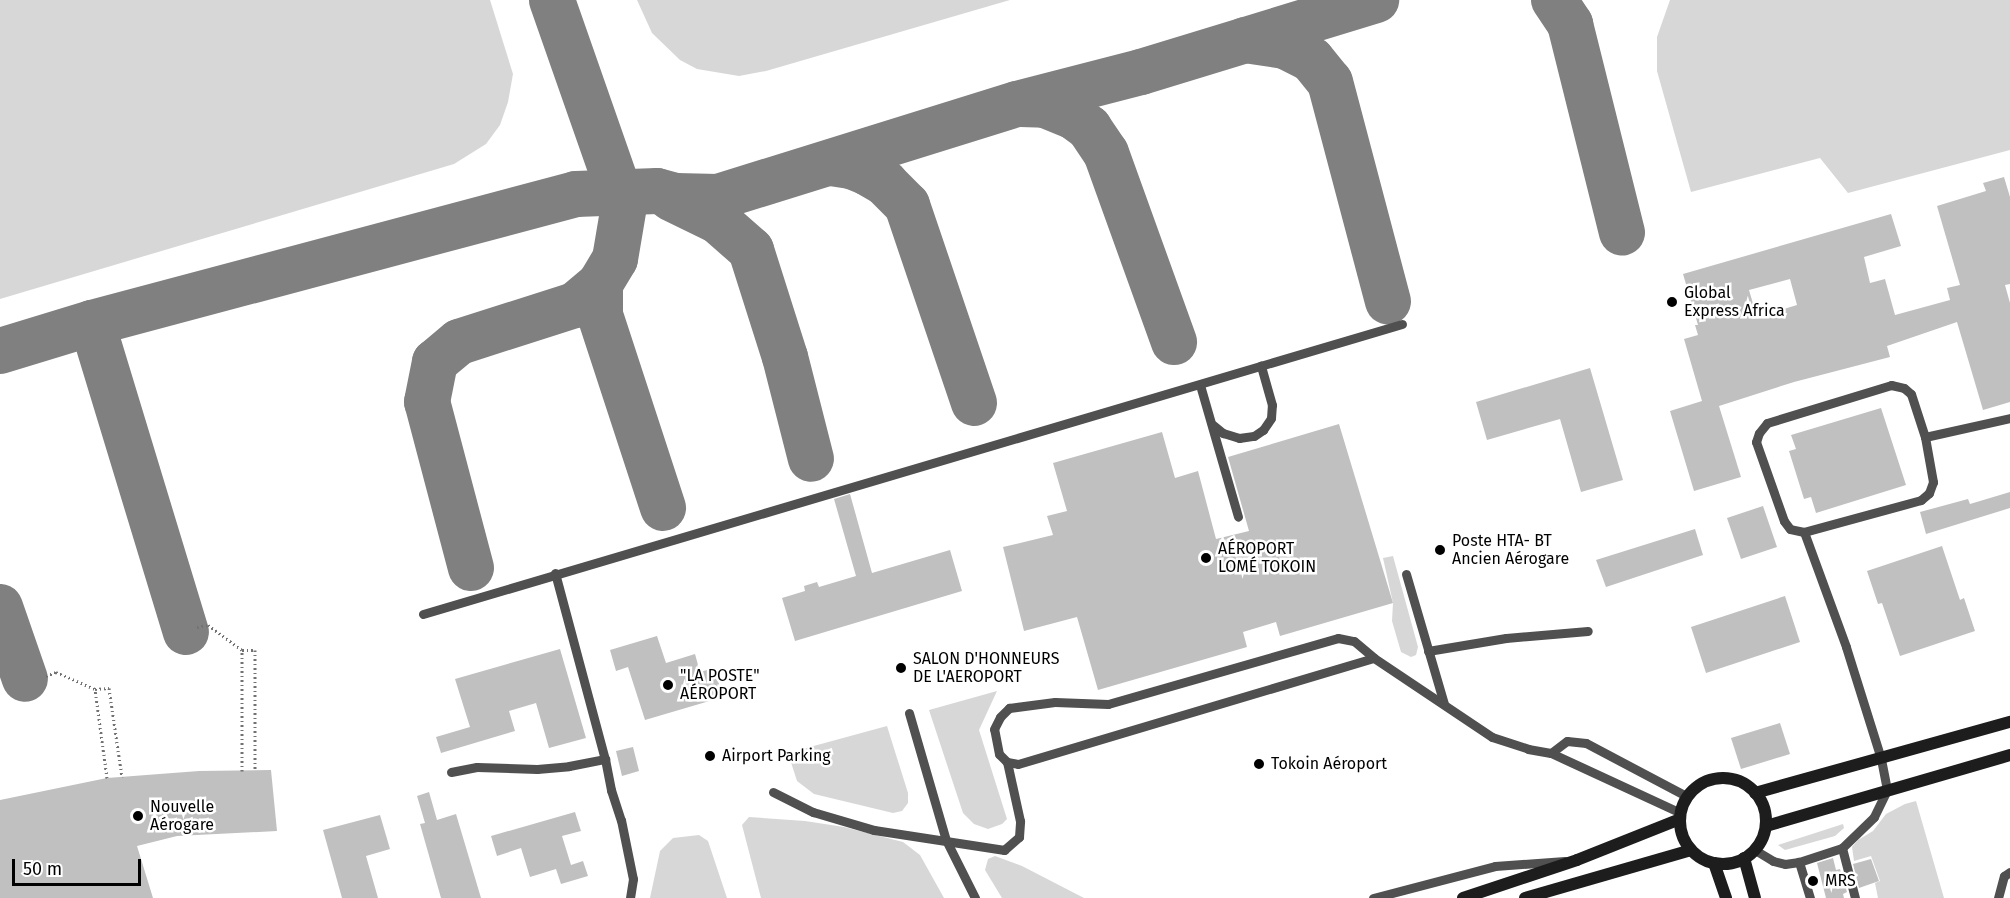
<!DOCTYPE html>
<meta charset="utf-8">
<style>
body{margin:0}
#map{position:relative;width:2010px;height:898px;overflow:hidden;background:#fff;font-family:"Fira Sans",sans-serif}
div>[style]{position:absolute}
.green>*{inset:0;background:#d7d7d7}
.taxiway>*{height:46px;margin:-23px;padding:0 23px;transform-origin:23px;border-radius:23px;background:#808080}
.building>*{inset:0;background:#c0c0c0}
.path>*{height:3px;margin-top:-1.5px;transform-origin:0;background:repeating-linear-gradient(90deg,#727272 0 1.5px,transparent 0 4.5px)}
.service>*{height:9px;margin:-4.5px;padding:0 4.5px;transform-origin:4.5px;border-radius:4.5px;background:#505050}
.secondary>*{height:12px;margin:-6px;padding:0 6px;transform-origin:6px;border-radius:6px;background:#1d1d1d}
.secondary>.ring{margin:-6px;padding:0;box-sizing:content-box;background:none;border:12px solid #1d1d1d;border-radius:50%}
.dots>*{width:16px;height:16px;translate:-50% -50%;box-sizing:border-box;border:3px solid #fff;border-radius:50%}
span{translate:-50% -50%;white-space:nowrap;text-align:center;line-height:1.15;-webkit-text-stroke:5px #fff;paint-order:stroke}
.poi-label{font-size:16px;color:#000}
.left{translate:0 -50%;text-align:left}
.scale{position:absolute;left:12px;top:859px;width:129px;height:27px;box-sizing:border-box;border:3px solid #000;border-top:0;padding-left:8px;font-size:18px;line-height:21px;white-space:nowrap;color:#000;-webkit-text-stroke:4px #fff;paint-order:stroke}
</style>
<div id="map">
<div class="green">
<i style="clip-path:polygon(0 0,490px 0,513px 74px,508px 102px,500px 125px,486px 144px,454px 164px,0 299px)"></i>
<i style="clip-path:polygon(637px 0,1010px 0,766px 71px,739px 76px,697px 69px,680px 60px,652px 33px)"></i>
<i style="clip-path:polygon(1670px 0,2010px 0,2010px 150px,1848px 193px,1820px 158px,1691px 192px,1657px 71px,1657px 37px)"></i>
<i style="clip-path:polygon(1393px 556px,1418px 647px,1416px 655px,1411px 657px,1401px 652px,1392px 621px,1393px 603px,1383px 558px)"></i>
<i style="clip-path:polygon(997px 691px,979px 730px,1007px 819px,1002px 824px,988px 829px,974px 824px,963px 813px,929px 710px)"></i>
<i style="clip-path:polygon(887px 726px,908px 793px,908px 803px,902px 811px,893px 813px,814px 794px,797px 781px,788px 753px)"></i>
<i style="clip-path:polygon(1916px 801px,1944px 898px,1878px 898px,1875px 883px,1880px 881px,1871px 856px,1854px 861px,1852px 847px,1858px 840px,1873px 831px,1886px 814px,1905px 804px)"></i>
<i style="clip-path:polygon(749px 817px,805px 821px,844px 827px,903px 842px,920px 855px,944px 898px,761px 898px,742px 825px)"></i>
<i style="clip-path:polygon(1843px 824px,1844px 828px,1835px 836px,1785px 850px,1778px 845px)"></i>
<i style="clip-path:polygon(699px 835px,708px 841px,727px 898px,650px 898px,660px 851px,673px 838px)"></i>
<i style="clip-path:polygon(995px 856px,1022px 866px,1084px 898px,1002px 898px,985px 870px,988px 859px)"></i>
</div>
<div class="taxiway">
<i style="left:1554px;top:0;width:29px;rotate:56deg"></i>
<i style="left:1570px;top:24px;width:215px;rotate:76deg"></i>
<i style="left:1245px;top:40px;width:40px;rotate:8.5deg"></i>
<i style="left:1285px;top:46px;width:30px;rotate:27deg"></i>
<i style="left:1312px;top:60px;width:28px;rotate:51deg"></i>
<i style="left:1330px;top:82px;width:227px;rotate:75.2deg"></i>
<i style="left:1021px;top:104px;width:24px;rotate:2deg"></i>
<i style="left:1045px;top:105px;width:31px;rotate:22deg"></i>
<i style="left:1074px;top:117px;width:19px;rotate:36deg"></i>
<i style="left:1089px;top:128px;width:30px;rotate:56deg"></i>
<i style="left:1106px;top:153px;width:201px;rotate:70.2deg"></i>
<i style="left:831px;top:163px;width:20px;rotate:9deg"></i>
<i style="left:851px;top:166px;width:18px;rotate:22deg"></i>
<i style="left:868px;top:173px;width:20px;rotate:30deg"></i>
<i style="left:885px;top:183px;width:31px;rotate:45deg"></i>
<i style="left:907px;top:205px;width:209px;rotate:71.3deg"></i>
<i style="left:671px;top:198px;width:52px;rotate:26.1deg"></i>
<i style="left:718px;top:221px;width:44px;rotate:41.3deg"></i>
<i style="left:751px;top:250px;width:112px;rotate:72.4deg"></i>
<i style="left:785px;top:357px;width:105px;rotate:75.7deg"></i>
<i style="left:600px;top:284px;width:31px;rotate:90deg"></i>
<i style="left:600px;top:315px;width:203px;rotate:71.9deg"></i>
<i style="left:92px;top:323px;width:323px;rotate:73.1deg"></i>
<i style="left:0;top:351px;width:96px;rotate:-16.9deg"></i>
<i style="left:92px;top:323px;width:501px;rotate:-14.92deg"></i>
<i style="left:576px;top:194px;width:81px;rotate:-2.1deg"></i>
<i style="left:657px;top:191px;width:20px;rotate:15deg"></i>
<i style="left:676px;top:196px;width:42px;rotate:1.4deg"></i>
<i style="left:718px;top:197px;width:313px;rotate:-17.3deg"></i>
<i style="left:1017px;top:104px;width:128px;rotate:-14.5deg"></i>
<i style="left:1141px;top:72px;width:246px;rotate:-17deg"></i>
<i style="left:471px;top:568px;width:172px;rotate:-104.8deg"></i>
<i style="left:427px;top:402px;width:41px;rotate:-78.7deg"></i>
<i style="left:435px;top:362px;width:31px;rotate:-40deg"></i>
<i style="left:459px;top:342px;width:122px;rotate:-17.7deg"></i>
<i style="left:575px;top:305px;width:33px;rotate:-40deg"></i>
<i style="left:600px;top:284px;width:29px;rotate:-59deg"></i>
<i style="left:615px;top:259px;width:54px;rotate:-80.4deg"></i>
<i style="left:624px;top:206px;width:218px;rotate:-109.3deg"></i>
<i style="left:0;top:607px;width:76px;rotate:70.9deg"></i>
</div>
<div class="building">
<i style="clip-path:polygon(evenodd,2004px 177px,2010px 197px,2010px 284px,2005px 285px,2010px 303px,2010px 402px,1983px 410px,1957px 322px,1887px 346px,1890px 357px,1794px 382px,1719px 406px,1741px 477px,1694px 491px,1670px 411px,1702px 401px,1684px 339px,1698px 335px,1695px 325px,1698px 325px,1683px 274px,1891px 214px,1901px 246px,1864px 257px,1870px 283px,1885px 279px,1895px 315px,1950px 300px,1947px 288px,1960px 285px,1937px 206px,1986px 191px,1983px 183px,2004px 177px,1790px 279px,1797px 305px,1757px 317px,1749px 290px,1790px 279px)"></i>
<i style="clip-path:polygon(1590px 368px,1623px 480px,1581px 492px,1560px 419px,1487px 440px,1476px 402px)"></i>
<i style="clip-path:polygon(1881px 408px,1906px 485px,1816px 513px,1811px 497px,1804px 499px,1789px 451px,1796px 449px,1791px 435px)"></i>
<i style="clip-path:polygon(1339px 424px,1393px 603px,1280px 636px,1276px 622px,1243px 632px,1247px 647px,1098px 690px,1077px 617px,1024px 631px,1003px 547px,1053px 535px,1047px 516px,1067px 511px,1053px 463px,1162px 432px,1175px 478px,1198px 471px,1216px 539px,1249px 531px,1228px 457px)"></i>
<i style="clip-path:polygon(2010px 492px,2010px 508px,1926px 534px,1920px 512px,1968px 499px,1970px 504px)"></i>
<i style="clip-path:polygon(850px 494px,872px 573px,950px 550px,962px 591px,795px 641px,782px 598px,805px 591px,804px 586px,817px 582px,819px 587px,856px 576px,834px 499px)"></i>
<i style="clip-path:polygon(1763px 506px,1777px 547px,1741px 559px,1727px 518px)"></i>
<i style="clip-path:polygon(1695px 529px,1703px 555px,1606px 587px,1596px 560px)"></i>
<i style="clip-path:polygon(1942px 546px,1960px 600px,1964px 598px,1975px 631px,1900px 656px,1882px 603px,1878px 604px,1867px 571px)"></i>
<i style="clip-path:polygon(1785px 596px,1800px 642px,1706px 673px,1691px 627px)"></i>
<i style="clip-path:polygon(657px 636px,666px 663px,695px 654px,700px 672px,714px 668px,723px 697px,645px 720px,628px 667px,616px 671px,610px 650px)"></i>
<i style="clip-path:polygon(560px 649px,586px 738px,549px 748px,536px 703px,509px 711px,515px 731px,441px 753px,436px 737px,470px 727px,455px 679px)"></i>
<i style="clip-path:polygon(1780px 723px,1790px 754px,1741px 769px,1731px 738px)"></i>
<i style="clip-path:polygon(633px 747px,639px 771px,622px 776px,616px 751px)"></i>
<i style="clip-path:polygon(271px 770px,277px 831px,177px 836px,137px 846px,153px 898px,0 898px,0 800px,107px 778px,199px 771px)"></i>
<i style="clip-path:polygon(429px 792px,437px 820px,456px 814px,481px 898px,441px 898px,420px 824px,425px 823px,417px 796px)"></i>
<i style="clip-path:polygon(575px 812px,581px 831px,562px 836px,571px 865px,583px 861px,588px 876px,561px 884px,556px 869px,530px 877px,521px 848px,497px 856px,491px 836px)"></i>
<i style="clip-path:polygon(380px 815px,390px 849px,366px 856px,378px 898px,342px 898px,323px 830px)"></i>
<i style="clip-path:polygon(1833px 858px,1836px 870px,1840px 869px,1847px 892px,1843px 894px,1844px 898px,1826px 898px,1817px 863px)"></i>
<i style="clip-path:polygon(1871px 859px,1879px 881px,1859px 888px,1853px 864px)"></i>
</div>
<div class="path">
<i style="left:197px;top:627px;width:11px;rotate:-10deg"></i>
<i style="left:208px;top:625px;width:42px;rotate:36.3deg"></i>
<i style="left:46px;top:676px;width:11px;rotate:-22deg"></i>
<i style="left:56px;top:672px;width:43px;rotate:23.6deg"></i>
<i style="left:242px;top:771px;width:121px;rotate:-90deg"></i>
<i style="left:242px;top:650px;width:13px"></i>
<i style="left:255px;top:650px;width:120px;rotate:90deg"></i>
<i style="left:107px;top:778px;width:90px;rotate:-97.7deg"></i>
<i style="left:95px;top:689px;width:14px;rotate:-4deg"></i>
<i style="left:109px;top:688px;width:90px;rotate:81.7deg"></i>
</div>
<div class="service">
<i style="left:1200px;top:385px;width:137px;rotate:73.9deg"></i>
<i style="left:1891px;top:385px;width:13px;rotate:13deg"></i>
<i style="left:1904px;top:388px;width:9px;rotate:41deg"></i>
<i style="left:1911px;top:394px;width:45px;rotate:72deg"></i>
<i style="left:1925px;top:437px;width:46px;rotate:79.9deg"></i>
<i style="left:1933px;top:482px;width:12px;rotate:110deg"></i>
<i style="left:1929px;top:493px;width:11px;rotate:139deg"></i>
<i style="left:1921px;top:500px;width:121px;rotate:164.7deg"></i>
<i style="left:1804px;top:532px;width:14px;rotate:-168deg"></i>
<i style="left:1790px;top:529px;width:10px;rotate:-127deg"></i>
<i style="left:1784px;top:521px;width:84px;rotate:-109.5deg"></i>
<i style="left:1756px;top:442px;width:9px;rotate:-72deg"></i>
<i style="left:1759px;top:433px;width:13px;rotate:-51deg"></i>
<i style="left:1767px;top:423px;width:130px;rotate:-17deg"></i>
<i style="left:1213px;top:425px;width:13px;rotate:39deg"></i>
<i style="left:1223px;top:433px;width:17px;rotate:17deg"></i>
<i style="left:1239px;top:438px;width:15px;rotate:-8deg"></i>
<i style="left:1254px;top:436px;width:11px;rotate:-34deg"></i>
<i style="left:1263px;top:430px;width:14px;rotate:-56deg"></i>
<i style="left:1271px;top:418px;width:13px;rotate:-86deg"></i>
<i style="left:1272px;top:405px;width:41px;rotate:-105.8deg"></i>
<i style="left:1925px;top:437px;width:87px;rotate:-12.6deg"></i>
<i style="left:1804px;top:532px;width:122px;rotate:69.9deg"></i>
<i style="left:1846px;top:647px;width:117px;rotate:72.6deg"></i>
<i style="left:1881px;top:759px;width:32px;rotate:79deg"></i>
<i style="left:1887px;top:790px;width:30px;rotate:116deg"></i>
<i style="left:1874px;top:817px;width:45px;rotate:135.9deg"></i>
<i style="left:1842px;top:848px;width:52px;rotate:75.4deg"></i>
<i style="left:555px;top:573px;width:193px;rotate:75deg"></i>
<i style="left:605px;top:759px;width:32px;rotate:79deg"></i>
<i style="left:611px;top:790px;width:32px;rotate:72deg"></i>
<i style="left:621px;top:820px;width:60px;rotate:78.5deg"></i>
<i style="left:633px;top:879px;width:19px;rotate:99deg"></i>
<i style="left:1406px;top:574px;width:135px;rotate:73.7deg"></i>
<i style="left:423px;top:614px;width:1021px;rotate:-16.5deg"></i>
<i style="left:1428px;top:651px;width:79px;rotate:-9.5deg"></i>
<i style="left:1506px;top:638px;width:82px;rotate:-4.9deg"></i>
<i style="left:909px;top:713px;width:132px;rotate:73.8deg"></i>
<i style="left:946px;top:840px;width:65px;rotate:63.4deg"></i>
<i style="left:1551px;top:753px;width:20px;rotate:-37deg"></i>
<i style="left:1567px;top:741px;width:19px;rotate:6deg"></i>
<i style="left:1586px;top:743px;width:115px;rotate:27.9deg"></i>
<i style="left:1007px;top:762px;width:11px;rotate:10deg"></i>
<i style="left:1018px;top:764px;width:371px;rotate:-16.6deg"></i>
<i style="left:451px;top:772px;width:26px;rotate:-11deg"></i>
<i style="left:477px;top:767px;width:60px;rotate:1.9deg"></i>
<i style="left:537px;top:769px;width:32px;rotate:-5deg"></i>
<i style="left:569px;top:766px;width:37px;rotate:-11deg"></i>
<i style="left:773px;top:792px;width:45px;rotate:26.6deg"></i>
<i style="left:813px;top:812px;width:64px;rotate:16.4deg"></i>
<i style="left:874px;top:830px;width:132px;rotate:8.7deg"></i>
<i style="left:1004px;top:850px;width:20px;rotate:-41deg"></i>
<i style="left:1019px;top:837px;width:16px;rotate:-86deg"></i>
<i style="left:1020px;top:821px;width:60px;rotate:-102.4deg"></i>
<i style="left:1007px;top:762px;width:11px;rotate:-135deg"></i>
<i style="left:999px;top:754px;width:25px;rotate:-101deg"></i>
<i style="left:994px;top:729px;width:13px;rotate:-63deg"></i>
<i style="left:1000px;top:717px;width:13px;rotate:-45deg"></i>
<i style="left:1009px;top:708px;width:46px;rotate:-7.4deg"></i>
<i style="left:1055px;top:702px;width:53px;rotate:2.2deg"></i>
<i style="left:1108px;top:704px;width:239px;rotate:-16deg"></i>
<i style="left:1338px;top:638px;width:16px;rotate:11deg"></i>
<i style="left:1354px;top:641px;width:26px;rotate:40deg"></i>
<i style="left:1374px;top:658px;width:142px;rotate:33.8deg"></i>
<i style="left:1492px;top:737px;width:38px;rotate:18deg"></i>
<i style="left:1528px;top:749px;width:23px;rotate:10deg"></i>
<i style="left:1551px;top:753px;width:143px;rotate:24.8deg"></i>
<i style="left:1755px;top:850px;width:21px;rotate:31deg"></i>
<i style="left:1773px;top:861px;width:12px;rotate:14deg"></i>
<i style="left:1785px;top:864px;width:14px;rotate:-8deg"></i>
<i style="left:1373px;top:898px;width:126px;rotate:-14.7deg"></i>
<i style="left:1495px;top:866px;width:70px;rotate:-4.1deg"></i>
<i style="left:1810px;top:898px;width:38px;rotate:-107deg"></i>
<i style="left:1799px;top:862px;width:45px;rotate:-18deg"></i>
<i style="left:1998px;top:898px;width:23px;rotate:-75deg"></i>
<i style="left:2004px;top:876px;width:7px;rotate:-34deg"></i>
</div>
<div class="secondary">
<i class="ring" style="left:1680px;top:778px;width:74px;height:74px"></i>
<i style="left:1755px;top:793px;width:265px;rotate:-15.6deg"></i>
<i style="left:1766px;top:826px;width:254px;rotate:-16.2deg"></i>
<i style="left:1744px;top:858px;width:41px;rotate:74.6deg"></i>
<i style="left:1714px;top:863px;width:37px;rotate:71deg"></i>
<i style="left:1463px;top:898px;width:120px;rotate:-18.4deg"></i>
<i style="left:1577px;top:860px;width:111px;rotate:-21.7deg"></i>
<i style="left:1525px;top:898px;width:173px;rotate:-16.1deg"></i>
</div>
<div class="dots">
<i style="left:1672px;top:302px;background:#000"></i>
<i style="left:1440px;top:550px;background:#000"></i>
<i style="left:1206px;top:558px;background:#000"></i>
<i style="left:901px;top:668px;background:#000"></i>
<i style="left:668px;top:685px;background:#000"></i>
<i style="left:710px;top:756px;background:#000"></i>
<i style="left:1259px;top:764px;background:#000"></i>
<i style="left:138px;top:816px;background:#000"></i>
<i style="left:1813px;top:881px;background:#000"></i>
</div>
<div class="poi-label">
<span class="left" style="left:1684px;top:302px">Global<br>Express Africa</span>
<span class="left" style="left:1452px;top:550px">Poste HTA- BT<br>Ancien Aérogare</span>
<span class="left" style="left:1218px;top:558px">AÉROPORT<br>LOMÉ TOKOIN</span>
<span class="left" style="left:913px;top:668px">SALON D'HONNEURS<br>DE L'AEROPORT</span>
<span class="left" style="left:680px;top:685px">"LA POSTE"<br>AÉROPORT</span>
<span class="left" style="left:722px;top:756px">Airport Parking</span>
<span class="left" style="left:1271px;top:764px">Tokoin Aéroport</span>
<span class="left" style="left:150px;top:816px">Nouvelle<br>Aérogare</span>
<span class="left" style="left:1825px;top:881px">MRS</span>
</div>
<div class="scale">50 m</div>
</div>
